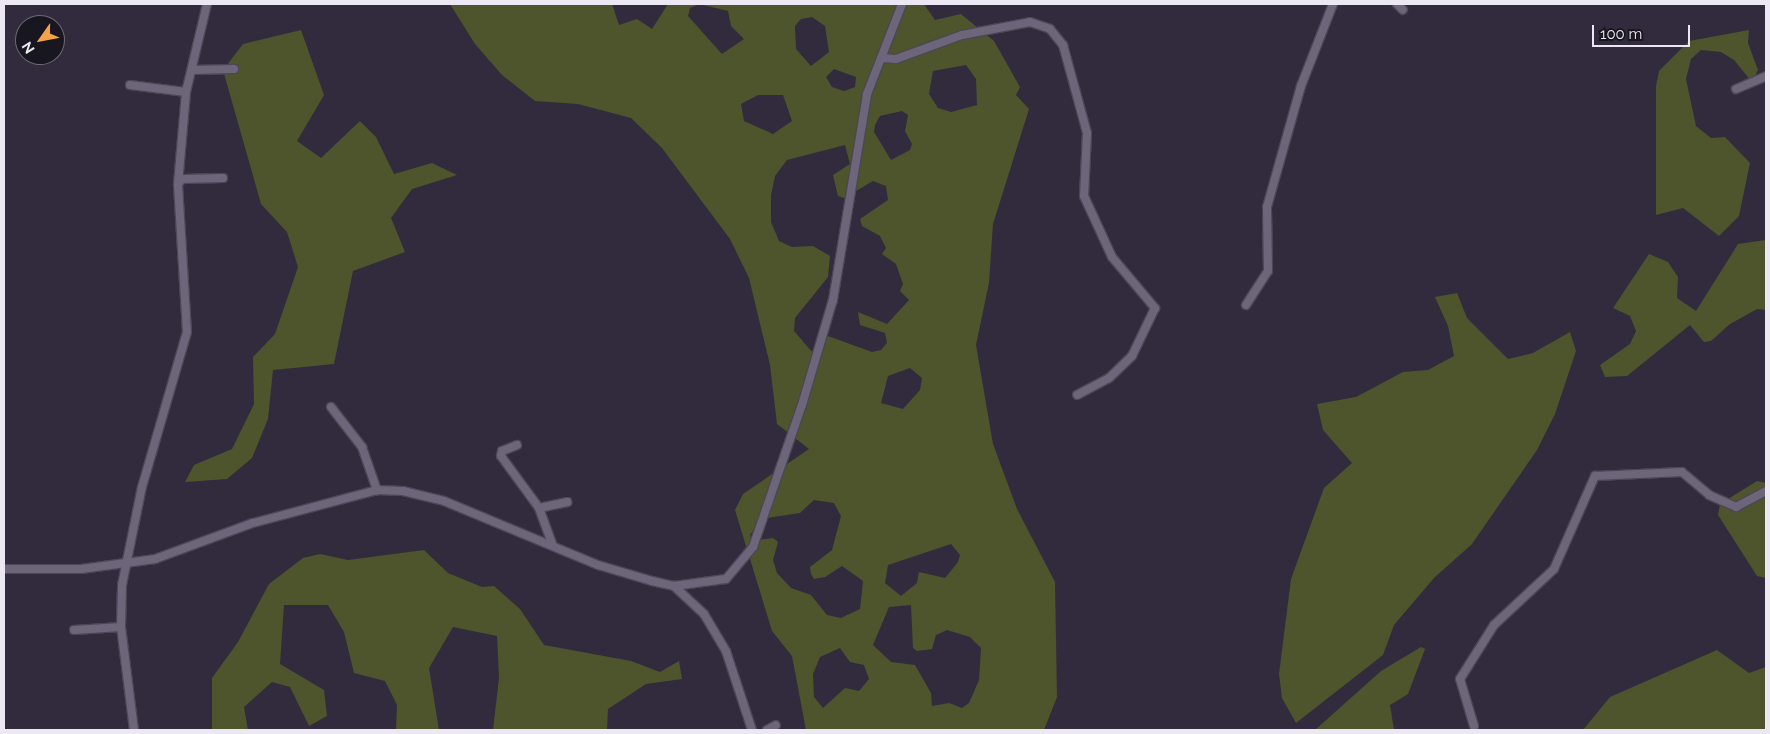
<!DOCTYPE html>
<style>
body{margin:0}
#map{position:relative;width:1770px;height:734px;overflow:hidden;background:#322b3d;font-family:Raleway,sans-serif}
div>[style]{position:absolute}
.green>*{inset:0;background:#4e542c}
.roads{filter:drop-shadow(1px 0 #4c4756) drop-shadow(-1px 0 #4c4756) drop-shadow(0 1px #4c4756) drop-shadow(0 -1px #4c4756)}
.minor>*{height:8px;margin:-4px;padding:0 4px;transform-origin:4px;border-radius:4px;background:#6d667b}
span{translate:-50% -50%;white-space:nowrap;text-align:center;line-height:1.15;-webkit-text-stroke:5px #18161e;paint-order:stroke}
.frame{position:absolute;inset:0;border:5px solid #ebe7f3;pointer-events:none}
.north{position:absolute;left:15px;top:15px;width:50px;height:50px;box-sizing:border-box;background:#18161e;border:1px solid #6c6a73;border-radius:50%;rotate:237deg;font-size:14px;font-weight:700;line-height:20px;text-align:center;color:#ebe7f3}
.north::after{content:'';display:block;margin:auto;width:18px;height:22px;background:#f5a346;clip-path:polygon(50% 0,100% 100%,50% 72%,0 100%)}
.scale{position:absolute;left:1592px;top:25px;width:98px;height:22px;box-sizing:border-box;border:2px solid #ebe7f3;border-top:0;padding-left:6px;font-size:15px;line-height:18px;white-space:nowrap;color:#ebe7f3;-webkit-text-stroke:4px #18161e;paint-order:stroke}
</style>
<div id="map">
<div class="green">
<i style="clip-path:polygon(evenodd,450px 4px,612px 4px,619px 25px,637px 19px,652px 29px,668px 4px,699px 4px,690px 8px,688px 16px,722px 54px,744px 39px,731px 26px,728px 11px,699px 4px,924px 4px,935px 20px,961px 14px,994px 41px,1020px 87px,1016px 95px,1029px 109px,993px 224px,989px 283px,976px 345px,993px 444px,1017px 509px,1055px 582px,1057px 697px,1044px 730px,806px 730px,792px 656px,772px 631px,735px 510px,743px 494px,809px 449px,777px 424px,770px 365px,749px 278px,730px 239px,662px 148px,631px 118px,578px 104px,535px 101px,502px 75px,475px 44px,450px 4px,812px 17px,825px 26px,829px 52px,811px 66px,796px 49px,795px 26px,801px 19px,812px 17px,450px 4px,966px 65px,976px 79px,977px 105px,951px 112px,938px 108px,929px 94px,933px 71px,966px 65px,450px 4px,834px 69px,856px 77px,855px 87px,844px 91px,832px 87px,826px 77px,834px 69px,450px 4px,758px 95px,783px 95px,792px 121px,773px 134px,744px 121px,741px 104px,758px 95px,450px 4px,902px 111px,908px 115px,905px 131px,912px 144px,910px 150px,891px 160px,874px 132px,875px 125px,880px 116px,902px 111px,450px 4px,845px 145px,850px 164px,833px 175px,838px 196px,844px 198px,873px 181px,886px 186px,888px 200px,860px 219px,862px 226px,880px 236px,886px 248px,882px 254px,896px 264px,903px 284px,900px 291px,909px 300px,887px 324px,858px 312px,860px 325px,885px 333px,887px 343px,881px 350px,872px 352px,828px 336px,813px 353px,794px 331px,795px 318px,828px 277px,830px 256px,813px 246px,792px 247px,779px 241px,771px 222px,771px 195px,775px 176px,787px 160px,845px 145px,450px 4px,910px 368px,922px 378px,920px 390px,903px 409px,881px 403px,888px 376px,910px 368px,450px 4px,814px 500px,834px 503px,841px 516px,832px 550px,810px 567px,811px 574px,814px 579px,825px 577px,842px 566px,863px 581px,860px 609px,841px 618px,827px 615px,811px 595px,791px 588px,777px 573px,773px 560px,778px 542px,773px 538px,752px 541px,750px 535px,761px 519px,800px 513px,814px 500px,450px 4px,951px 544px,960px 555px,958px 562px,945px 578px,919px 572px,917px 583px,901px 596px,885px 583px,888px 565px,951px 544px,450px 4px,911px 605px,913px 648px,917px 651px,932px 649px,936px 635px,947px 630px,970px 637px,981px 648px,979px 680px,969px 703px,962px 708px,949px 703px,932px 706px,931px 693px,915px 665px,891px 662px,873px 645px,889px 607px,911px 605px,450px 4px,840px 648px,850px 662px,864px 665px,869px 679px,859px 691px,845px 688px,823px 708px,814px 697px,813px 674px,820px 657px,840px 648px)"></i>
<i style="clip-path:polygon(301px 30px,324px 95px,297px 141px,321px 158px,360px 121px,376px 137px,394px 174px,432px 163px,457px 175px,412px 189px,391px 218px,405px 252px,353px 271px,334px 364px,273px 370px,268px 419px,252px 458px,227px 479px,185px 482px,194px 465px,232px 449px,254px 404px,253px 357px,275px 334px,298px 267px,287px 232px,261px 204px,223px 70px,243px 44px)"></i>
<i style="clip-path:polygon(1749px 30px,1748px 43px,1758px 70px,1752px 82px,1734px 60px,1721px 52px,1701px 50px,1691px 59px,1686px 79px,1696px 126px,1711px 138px,1725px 137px,1750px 163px,1739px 216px,1719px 236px,1683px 208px,1656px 215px,1656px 86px,1659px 71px,1689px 41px)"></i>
<i style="clip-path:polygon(1766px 240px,1766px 310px,1757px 309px,1730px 324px,1711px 341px,1704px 342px,1690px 325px,1627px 376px,1605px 377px,1600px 365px,1630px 344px,1636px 331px,1630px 316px,1613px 308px,1649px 254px,1668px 262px,1678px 277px,1677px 298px,1696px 311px,1738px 244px)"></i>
<i style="clip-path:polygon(1457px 293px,1467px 318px,1508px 359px,1533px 353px,1570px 332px,1576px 351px,1555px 414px,1537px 450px,1472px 544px,1434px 578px,1394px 625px,1383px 655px,1296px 723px,1282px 698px,1279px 674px,1291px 579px,1324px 488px,1352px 463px,1323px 430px,1317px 404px,1356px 397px,1403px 372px,1428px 370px,1454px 356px,1448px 326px,1435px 297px)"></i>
<i style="clip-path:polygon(1757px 481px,1766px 483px,1766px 578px,1757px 576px,1718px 515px,1720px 504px)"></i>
<i style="clip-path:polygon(424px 550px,448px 573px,482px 587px,494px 586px,520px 609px,544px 645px,631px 661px,660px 672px,679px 661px,682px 679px,646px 684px,608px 709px,607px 730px,493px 730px,499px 678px,497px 636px,453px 627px,429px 668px,439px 730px,396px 730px,397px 705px,385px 681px,354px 673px,344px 632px,328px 605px,284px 605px,280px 664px,324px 690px,327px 716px,309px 726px,290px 687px,272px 682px,244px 707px,248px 730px,212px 730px,212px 678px,238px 642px,269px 584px,303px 558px,320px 554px,348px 560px)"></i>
<i style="clip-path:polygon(1421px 647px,1425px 649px,1408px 694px,1390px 705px,1394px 730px,1315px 730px,1381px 671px)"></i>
<i style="clip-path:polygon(1717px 650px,1749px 673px,1766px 667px,1766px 730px,1583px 730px,1610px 697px)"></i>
</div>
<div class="roads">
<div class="minor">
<i style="left:1397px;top:4px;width:8px;rotate:45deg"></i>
<i style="left:881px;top:58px;width:15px;rotate:4deg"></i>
<i style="left:896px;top:59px;width:70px;rotate:-20deg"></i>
<i style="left:962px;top:35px;width:69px;rotate:-10.8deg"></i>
<i style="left:1030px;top:22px;width:21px;rotate:19deg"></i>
<i style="left:1050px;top:29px;width:21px;rotate:51deg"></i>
<i style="left:1063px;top:45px;width:91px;rotate:74.7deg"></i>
<i style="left:1087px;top:133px;width:63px;rotate:92.7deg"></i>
<i style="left:1084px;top:196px;width:67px;rotate:65.3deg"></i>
<i style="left:1112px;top:257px;width:67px;rotate:49.9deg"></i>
<i style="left:1155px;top:308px;width:53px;rotate:115.6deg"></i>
<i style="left:1132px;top:356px;width:32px;rotate:136deg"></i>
<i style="left:1109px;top:378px;width:36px;rotate:152deg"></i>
<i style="left:192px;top:70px;width:42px;rotate:-1.4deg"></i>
<i style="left:130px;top:85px;width:56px;rotate:7.1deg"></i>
<i style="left:1736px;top:89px;width:33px;rotate:-23deg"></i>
<i style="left:178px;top:184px;width:6px;rotate:-51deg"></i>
<i style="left:182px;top:179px;width:41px;rotate:-1.4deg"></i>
<i style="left:1246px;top:305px;width:40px;rotate:-57.1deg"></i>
<i style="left:1268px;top:271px;width:64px;rotate:-90.9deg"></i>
<i style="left:1267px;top:207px;width:126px;rotate:-74.3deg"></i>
<i style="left:1301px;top:86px;width:88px;rotate:-68.7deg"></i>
<i style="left:331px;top:407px;width:51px;rotate:52.2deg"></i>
<i style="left:362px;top:447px;width:46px;rotate:70.8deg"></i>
<i style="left:517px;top:445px;width:16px;rotate:158deg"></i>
<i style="left:502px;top:451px;width:5px;rotate:101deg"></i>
<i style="left:501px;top:456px;width:64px;rotate:53.8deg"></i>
<i style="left:539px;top:508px;width:40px;rotate:69.8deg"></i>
<i style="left:539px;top:508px;width:29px;rotate:-12deg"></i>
<i style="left:4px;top:569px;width:77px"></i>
<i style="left:81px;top:569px;width:75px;rotate:-7.7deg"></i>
<i style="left:155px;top:559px;width:104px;rotate:-20.2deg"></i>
<i style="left:253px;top:523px;width:128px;rotate:-14.9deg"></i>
<i style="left:377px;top:490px;width:26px;rotate:2deg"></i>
<i style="left:403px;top:491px;width:42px;rotate:13.7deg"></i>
<i style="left:444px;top:501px;width:167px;rotate:22.6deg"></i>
<i style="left:598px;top:565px;width:56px;rotate:16.5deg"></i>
<i style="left:652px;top:581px;width:23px;rotate:13deg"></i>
<i style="left:674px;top:586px;width:52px;rotate:-7.7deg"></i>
<i style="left:726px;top:579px;width:42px;rotate:-49.8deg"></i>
<i style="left:753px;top:547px;width:150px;rotate:-71deg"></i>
<i style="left:802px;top:405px;width:109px;rotate:-73.6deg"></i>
<i style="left:833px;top:300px;width:209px;rotate:-80.6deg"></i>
<i style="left:867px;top:94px;width:97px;rotate:-68.7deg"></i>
<i style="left:674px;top:586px;width:41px;rotate:43deg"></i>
<i style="left:704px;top:614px;width:43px;rotate:59.3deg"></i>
<i style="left:726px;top:651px;width:83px;rotate:71.8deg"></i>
<i style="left:74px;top:630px;width:47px;rotate:-3.7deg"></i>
<i style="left:1474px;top:726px;width:49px;rotate:-106.6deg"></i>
<i style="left:1460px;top:679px;width:64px;rotate:-57.8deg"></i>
<i style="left:1494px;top:625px;width:82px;rotate:-43deg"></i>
<i style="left:1554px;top:569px;width:102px;rotate:-66.2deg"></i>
<i style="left:1595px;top:476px;width:87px;rotate:-2.6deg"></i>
<i style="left:1682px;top:472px;width:35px;rotate:40deg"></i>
<i style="left:1709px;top:495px;width:30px;rotate:24deg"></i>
<i style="left:1736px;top:507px;width:34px;rotate:-28deg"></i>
<i style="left:134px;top:730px;width:104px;rotate:-97.2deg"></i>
<i style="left:121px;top:627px;width:42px;rotate:-88.6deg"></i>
<i style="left:122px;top:585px;width:100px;rotate:-78.5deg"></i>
<i style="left:142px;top:487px;width:161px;rotate:-73.8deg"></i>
<i style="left:187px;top:332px;width:148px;rotate:-93.5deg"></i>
<i style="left:178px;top:184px;width:92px;rotate:-85deg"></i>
<i style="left:186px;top:92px;width:90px;rotate:-76.6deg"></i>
<i style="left:767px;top:730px;width:10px;rotate:-29deg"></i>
</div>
</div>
<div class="frame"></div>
<div class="north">N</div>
<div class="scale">100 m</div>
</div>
